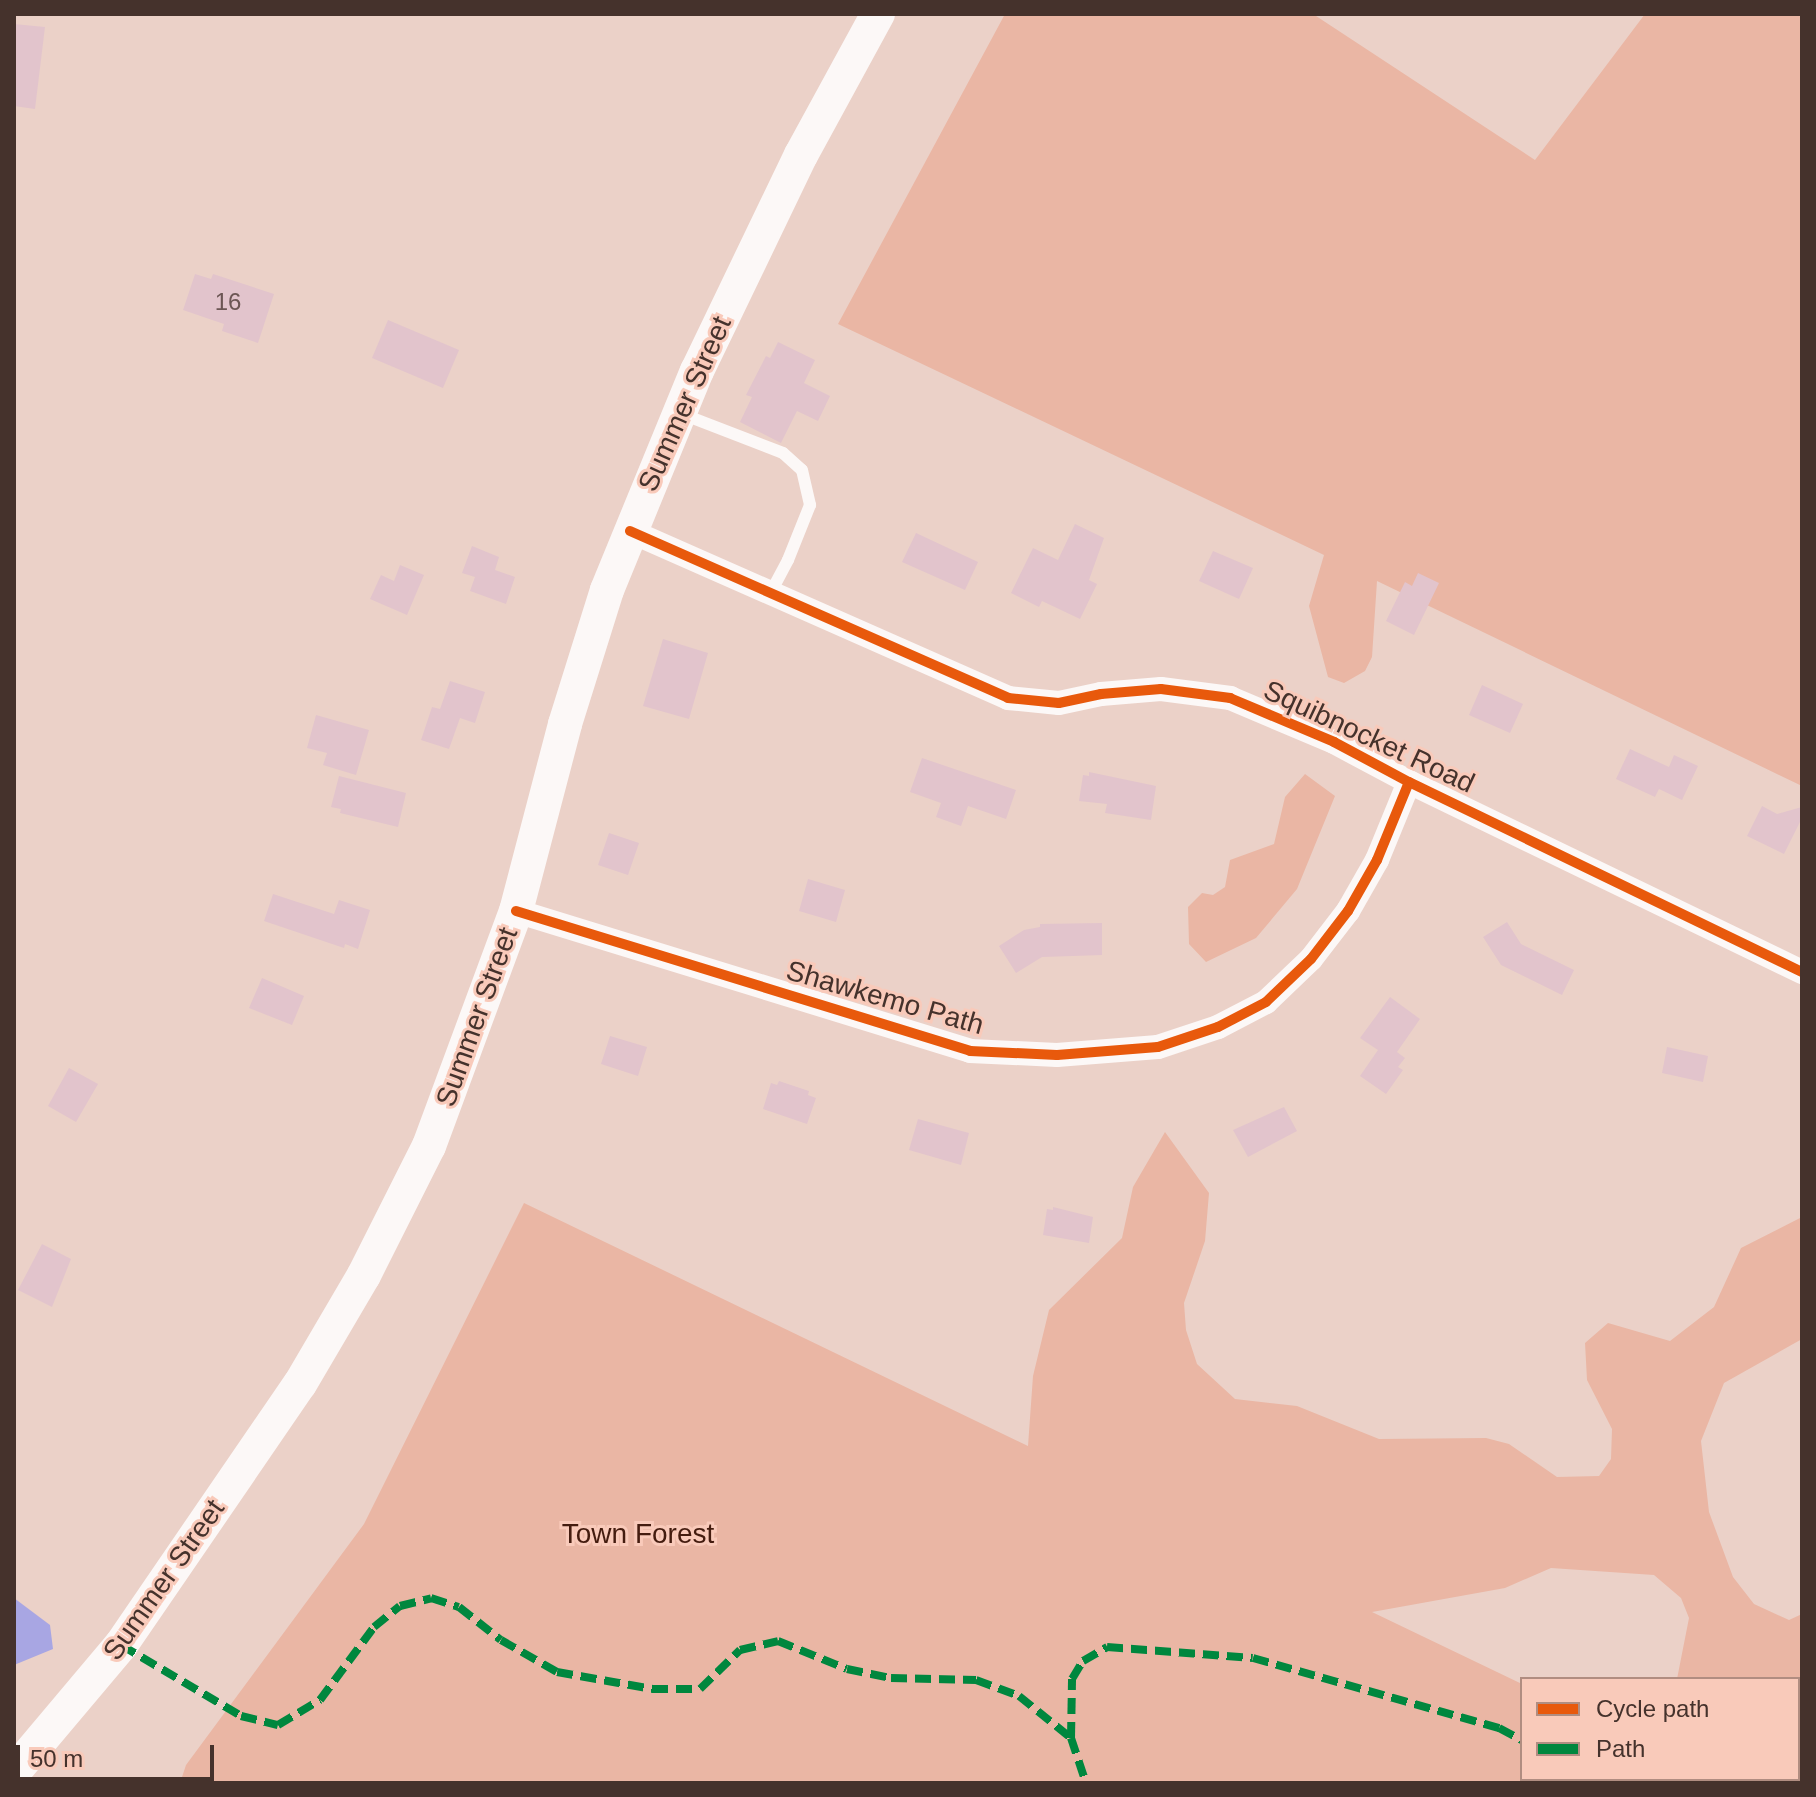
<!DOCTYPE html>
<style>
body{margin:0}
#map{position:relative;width:1816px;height:1797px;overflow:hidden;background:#ebd1c8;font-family:Arial,sans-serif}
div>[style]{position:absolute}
.green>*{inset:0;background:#eab6a4}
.water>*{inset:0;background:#a8a6e3}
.building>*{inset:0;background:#e2c4cc}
.service>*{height:12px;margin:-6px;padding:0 6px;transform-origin:6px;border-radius:6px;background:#fcf8f7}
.minor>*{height:24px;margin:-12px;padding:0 12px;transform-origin:12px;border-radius:12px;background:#fcf8f7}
.secondary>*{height:34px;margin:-17px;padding:0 17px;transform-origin:17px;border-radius:17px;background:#fcf8f7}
.quiet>*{height:8px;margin-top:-4px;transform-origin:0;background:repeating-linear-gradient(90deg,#00873e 0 16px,transparent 0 24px)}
.cycleway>*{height:10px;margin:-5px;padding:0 5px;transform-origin:5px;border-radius:5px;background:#e8590c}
span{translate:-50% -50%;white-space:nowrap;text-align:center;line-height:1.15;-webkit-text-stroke:6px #f9caba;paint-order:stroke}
.number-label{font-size:24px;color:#6c5654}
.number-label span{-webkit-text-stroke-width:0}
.street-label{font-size:28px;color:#45322c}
.park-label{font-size:28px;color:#441c0f}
.frame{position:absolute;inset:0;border:16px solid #45322c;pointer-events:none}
.legend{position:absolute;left:1520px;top:1677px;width:280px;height:104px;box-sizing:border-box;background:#f9caba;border:2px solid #b18d81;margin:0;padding:10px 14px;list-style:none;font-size:24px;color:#45322c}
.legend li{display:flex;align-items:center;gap:16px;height:40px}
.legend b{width:40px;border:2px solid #b18d81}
.scale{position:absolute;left:16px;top:1745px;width:198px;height:36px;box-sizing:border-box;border:4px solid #45322c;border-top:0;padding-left:10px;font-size:24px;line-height:28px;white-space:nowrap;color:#45322c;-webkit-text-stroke:6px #f9caba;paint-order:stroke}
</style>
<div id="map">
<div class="green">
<i style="clip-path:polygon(1005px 14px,1313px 14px,1535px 160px,1645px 14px,1802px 14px,1802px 786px,1377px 581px,1372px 657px,1365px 671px,1344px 683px,1328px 677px,1309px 606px,1324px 555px,838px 324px)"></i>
<i style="clip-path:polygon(1305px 774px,1335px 796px,1297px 889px,1256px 938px,1206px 962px,1189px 944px,1188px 907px,1202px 893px,1213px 895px,1225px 887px,1230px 860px,1274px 844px,1285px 797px)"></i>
<i style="clip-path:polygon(evenodd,1165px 1132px,1209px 1193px,1205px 1241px,1184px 1303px,1186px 1330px,1197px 1364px,1235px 1399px,1297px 1406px,1379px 1439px,1486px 1438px,1509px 1444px,1557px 1477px,1599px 1476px,1611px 1459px,1612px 1429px,1587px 1380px,1585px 1343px,1608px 1323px,1670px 1341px,1714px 1307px,1741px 1248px,1802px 1217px,1802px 1339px,1724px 1383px,1701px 1441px,1709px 1512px,1733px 1577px,1754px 1604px,1789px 1620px,1802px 1614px,1802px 1783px,180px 1783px,186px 1765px,364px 1524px,524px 1203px,1028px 1446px,1033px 1376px,1049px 1310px,1122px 1238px,1133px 1187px,1165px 1132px,1551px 1568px,1654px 1575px,1681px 1598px,1689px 1618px,1677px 1679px,1798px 1679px,1798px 1779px,1522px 1779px,1522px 1684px,1372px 1612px,1505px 1588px,1551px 1568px)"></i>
</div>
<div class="water">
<i style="clip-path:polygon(14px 1598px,50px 1625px,53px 1649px,14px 1665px)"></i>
</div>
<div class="building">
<i style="clip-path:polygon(14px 24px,45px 27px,35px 109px,14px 106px)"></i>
<i style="clip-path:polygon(195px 274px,211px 279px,213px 274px,274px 294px,258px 343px,222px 331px,224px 324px,183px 310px)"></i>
<i style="clip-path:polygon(388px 320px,459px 350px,443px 388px,372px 358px)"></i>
<i style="clip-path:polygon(778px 342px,815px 360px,804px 383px,830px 396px,818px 421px,797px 411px,781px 443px,740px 422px,752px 397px,746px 395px,766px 356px,770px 358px)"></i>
<i style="clip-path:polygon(1075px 524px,1104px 538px,1089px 580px,1097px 584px,1080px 619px,1042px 601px,1039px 607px,1011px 593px,1033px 548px,1058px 560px)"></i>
<i style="clip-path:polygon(916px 533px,978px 562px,965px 590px,902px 562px)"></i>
<i style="clip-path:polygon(472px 546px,499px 557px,495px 570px,515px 577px,506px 604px,470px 591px,475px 577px,462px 573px)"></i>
<i style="clip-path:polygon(1213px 551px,1253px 568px,1239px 599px,1199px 581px)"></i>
<i style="clip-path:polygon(400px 565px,424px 575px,407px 615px,370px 599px,381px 575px,394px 581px)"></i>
<i style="clip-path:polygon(1418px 573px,1439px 583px,1414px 635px,1386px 621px,1405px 582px,1412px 586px)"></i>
<i style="clip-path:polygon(663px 639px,708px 653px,689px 719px,643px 706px)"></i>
<i style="clip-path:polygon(450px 681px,485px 692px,475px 723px,460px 718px,449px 749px,421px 740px,432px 707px,440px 709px)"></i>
<i style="clip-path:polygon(1482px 685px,1523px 704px,1510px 733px,1469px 715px)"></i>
<i style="clip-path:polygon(316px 715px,369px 730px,356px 775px,323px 765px,327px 753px,307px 748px)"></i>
<i style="clip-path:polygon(1630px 749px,1669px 767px,1674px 755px,1698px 766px,1682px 800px,1659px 789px,1655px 797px,1616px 779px)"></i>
<i style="clip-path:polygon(922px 758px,1016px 790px,1006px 819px,968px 806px,961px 826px,936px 817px,941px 803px,910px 792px)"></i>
<i style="clip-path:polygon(1089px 772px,1156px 786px,1151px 820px,1105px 813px,1107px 804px,1079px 801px,1083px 775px,1089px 776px)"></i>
<i style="clip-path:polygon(339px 776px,406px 793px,398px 827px,340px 813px,341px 809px,331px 807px)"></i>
<i style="clip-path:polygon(1762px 806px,1777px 814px,1802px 807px,1802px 818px,1784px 854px,1747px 836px)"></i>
<i style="clip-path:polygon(609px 833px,639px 843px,628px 875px,598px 865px)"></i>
<i style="clip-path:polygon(808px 879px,845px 890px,836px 922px,799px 911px)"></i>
<i style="clip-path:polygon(273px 894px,334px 914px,339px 900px,370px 910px,358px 949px,345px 944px,344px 948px,264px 921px)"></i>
<i style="clip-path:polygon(1507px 922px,1521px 944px,1574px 970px,1562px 995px,1501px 965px,1483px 937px)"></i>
<i style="clip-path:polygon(1102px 923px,1102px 955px,1042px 957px,1016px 973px,999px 946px,1024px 930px,1040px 927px,1040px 924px)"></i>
<i style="clip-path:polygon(262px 978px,304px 996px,292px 1025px,249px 1008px)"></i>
<i style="clip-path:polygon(1390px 997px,1420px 1019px,1397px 1052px,1405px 1058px,1398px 1067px,1403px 1070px,1386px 1094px,1360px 1076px,1378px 1050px,1360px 1038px)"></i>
<i style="clip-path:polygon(610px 1036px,647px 1047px,638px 1076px,601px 1064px)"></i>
<i style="clip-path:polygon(1667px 1047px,1708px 1056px,1703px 1082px,1662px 1073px)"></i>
<i style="clip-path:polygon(69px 1068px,98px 1084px,76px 1122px,48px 1106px)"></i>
<i style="clip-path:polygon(779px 1081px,809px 1091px,808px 1095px,816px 1098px,807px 1124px,763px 1109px,771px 1083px,777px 1085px)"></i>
<i style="clip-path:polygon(1284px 1107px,1297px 1131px,1248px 1157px,1233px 1130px)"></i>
<i style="clip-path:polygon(918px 1119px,969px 1133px,961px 1165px,909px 1150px)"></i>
<i style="clip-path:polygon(1053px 1207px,1093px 1217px,1089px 1243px,1043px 1235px,1047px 1209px,1053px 1210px)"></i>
<i style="clip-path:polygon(42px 1244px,71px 1259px,52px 1307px,18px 1290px)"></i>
</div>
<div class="service">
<i style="left:682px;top:414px;width:108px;rotate:21.1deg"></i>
<i style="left:783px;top:453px;width:25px;rotate:42deg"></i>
<i style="left:802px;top:470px;width:36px;rotate:77deg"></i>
<i style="left:810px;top:505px;width:59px;rotate:111.8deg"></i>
<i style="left:788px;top:560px;width:40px;rotate:118deg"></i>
</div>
<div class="minor">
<i style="left:630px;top:531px;width:413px;rotate:23.8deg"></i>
<i style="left:1008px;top:698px;width:51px;rotate:5.6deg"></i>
<i style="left:1059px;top:703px;width:43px;rotate:-12.1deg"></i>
<i style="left:1101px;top:694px;width:60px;rotate:-4.8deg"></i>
<i style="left:1161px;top:689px;width:70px;rotate:7.4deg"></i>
<i style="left:1230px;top:698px;width:113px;rotate:22.9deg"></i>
<i style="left:1334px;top:742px;width:85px;rotate:28.1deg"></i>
<i style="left:1409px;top:782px;width:437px;rotate:25.8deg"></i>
<i style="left:516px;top:911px;width:475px;rotate:17.1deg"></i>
<i style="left:970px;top:1051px;width:87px;rotate:2.6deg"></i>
<i style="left:1057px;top:1055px;width:101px;rotate:-4.5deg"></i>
<i style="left:1158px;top:1047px;width:63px;rotate:-18.4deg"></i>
<i style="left:1218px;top:1027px;width:54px;rotate:-27.5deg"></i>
<i style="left:1266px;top:1002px;width:62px;rotate:-43.7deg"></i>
<i style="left:1311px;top:959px;width:61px;rotate:-52.4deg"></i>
<i style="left:1348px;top:911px;width:59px;rotate:-60.4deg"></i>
<i style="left:1377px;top:860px;width:84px;rotate:-67.7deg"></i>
</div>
<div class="secondary">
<i style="left:14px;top:1772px;width:166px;rotate:-49.9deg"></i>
<i style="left:121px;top:1645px;width:316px;rotate:-55.6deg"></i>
<i style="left:300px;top:1384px;width:126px;rotate:-59.6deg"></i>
<i style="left:364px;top:1275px;width:144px;rotate:-63.3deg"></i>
<i style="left:429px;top:1146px;width:251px;rotate:-69.7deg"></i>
<i style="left:516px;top:911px;width:193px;rotate:-75.3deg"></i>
<i style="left:565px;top:724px;width:140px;rotate:-72.6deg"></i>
<i style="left:607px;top:590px;width:237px;rotate:-67.7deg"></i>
<i style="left:697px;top:371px;width:240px;rotate:-64.3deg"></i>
<i style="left:801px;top:155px;width:161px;rotate:-61.4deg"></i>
</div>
<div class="quiet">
<i style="left:121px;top:1645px;width:139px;rotate:30.6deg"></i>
<i style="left:241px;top:1716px;width:38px;rotate:14deg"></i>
<i style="left:278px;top:1725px;width:49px;rotate:-30.8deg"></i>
<i style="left:320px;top:1700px;width:91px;rotate:-53.5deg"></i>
<i style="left:374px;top:1627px;width:33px;rotate:-39deg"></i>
<i style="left:400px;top:1606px;width:32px;rotate:-14deg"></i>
<i style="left:431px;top:1598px;width:29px;rotate:18deg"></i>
<i style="left:459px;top:1607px;width:53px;rotate:38.2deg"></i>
<i style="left:501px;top:1640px;width:64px;rotate:29.7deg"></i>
<i style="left:557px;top:1672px;width:97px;rotate:10.1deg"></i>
<i style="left:652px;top:1689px;width:48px"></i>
<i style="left:700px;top:1689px;width:56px;rotate:-44.3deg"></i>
<i style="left:740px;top:1650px;width:39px;rotate:-13deg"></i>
<i style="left:778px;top:1641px;width:74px;rotate:22.1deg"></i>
<i style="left:847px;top:1669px;width:45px;rotate:11.6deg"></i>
<i style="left:891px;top:1678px;width:85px;rotate:1.3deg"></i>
<i style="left:976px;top:1680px;width:46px;rotate:20.4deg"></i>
<i style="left:1019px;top:1696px;width:67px;rotate:38.9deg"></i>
<i style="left:1071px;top:1738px;width:47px;rotate:71.6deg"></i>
<i style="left:1071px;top:1738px;width:59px;rotate:-89deg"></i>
<i style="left:1072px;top:1679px;width:21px;rotate:-59deg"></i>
<i style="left:1083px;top:1661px;width:28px;rotate:-30deg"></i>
<i style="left:1107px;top:1647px;width:146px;rotate:4.3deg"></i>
<i style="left:1253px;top:1658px;width:256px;rotate:15.9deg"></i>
<i style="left:1499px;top:1728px;width:26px;rotate:28deg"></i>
<i style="left:1603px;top:1779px;width:10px;rotate:24deg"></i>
</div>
<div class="cycleway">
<i style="left:630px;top:531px;width:413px;rotate:23.8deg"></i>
<i style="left:1008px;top:698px;width:51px;rotate:5.6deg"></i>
<i style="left:1059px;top:703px;width:43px;rotate:-12.1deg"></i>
<i style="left:1101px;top:694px;width:60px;rotate:-4.8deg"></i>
<i style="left:1161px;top:689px;width:70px;rotate:7.4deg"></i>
<i style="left:1230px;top:698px;width:113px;rotate:22.9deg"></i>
<i style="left:1334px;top:742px;width:85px;rotate:28.1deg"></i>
<i style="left:1409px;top:782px;width:437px;rotate:25.8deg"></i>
<i style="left:516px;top:911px;width:475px;rotate:17.1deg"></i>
<i style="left:970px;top:1051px;width:87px;rotate:2.6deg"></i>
<i style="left:1057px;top:1055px;width:101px;rotate:-4.5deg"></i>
<i style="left:1158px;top:1047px;width:63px;rotate:-18.4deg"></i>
<i style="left:1218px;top:1027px;width:54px;rotate:-27.5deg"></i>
<i style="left:1266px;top:1002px;width:62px;rotate:-43.7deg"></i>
<i style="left:1311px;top:959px;width:61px;rotate:-52.4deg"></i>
<i style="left:1348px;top:911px;width:59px;rotate:-60.4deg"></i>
<i style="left:1377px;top:860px;width:84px;rotate:-67.7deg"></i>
</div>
<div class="number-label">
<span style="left:228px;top:302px">16</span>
</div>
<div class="street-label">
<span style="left:685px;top:404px;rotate:-66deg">Summer Street</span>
<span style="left:1369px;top:737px;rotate:25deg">Squibnocket Road</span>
<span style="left:885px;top:998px;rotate:16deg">Shawkemo Path</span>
<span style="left:477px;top:1017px;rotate:-70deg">Summer Street</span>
<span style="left:164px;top:1580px;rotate:-55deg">Summer Street</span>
</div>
<div class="park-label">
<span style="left:638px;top:1534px">Town Forest</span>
</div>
<div class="frame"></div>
<ul class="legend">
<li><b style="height:10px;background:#e8590c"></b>Cycle path</li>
<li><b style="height:10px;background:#00873e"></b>Path</li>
</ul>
<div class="scale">50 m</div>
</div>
